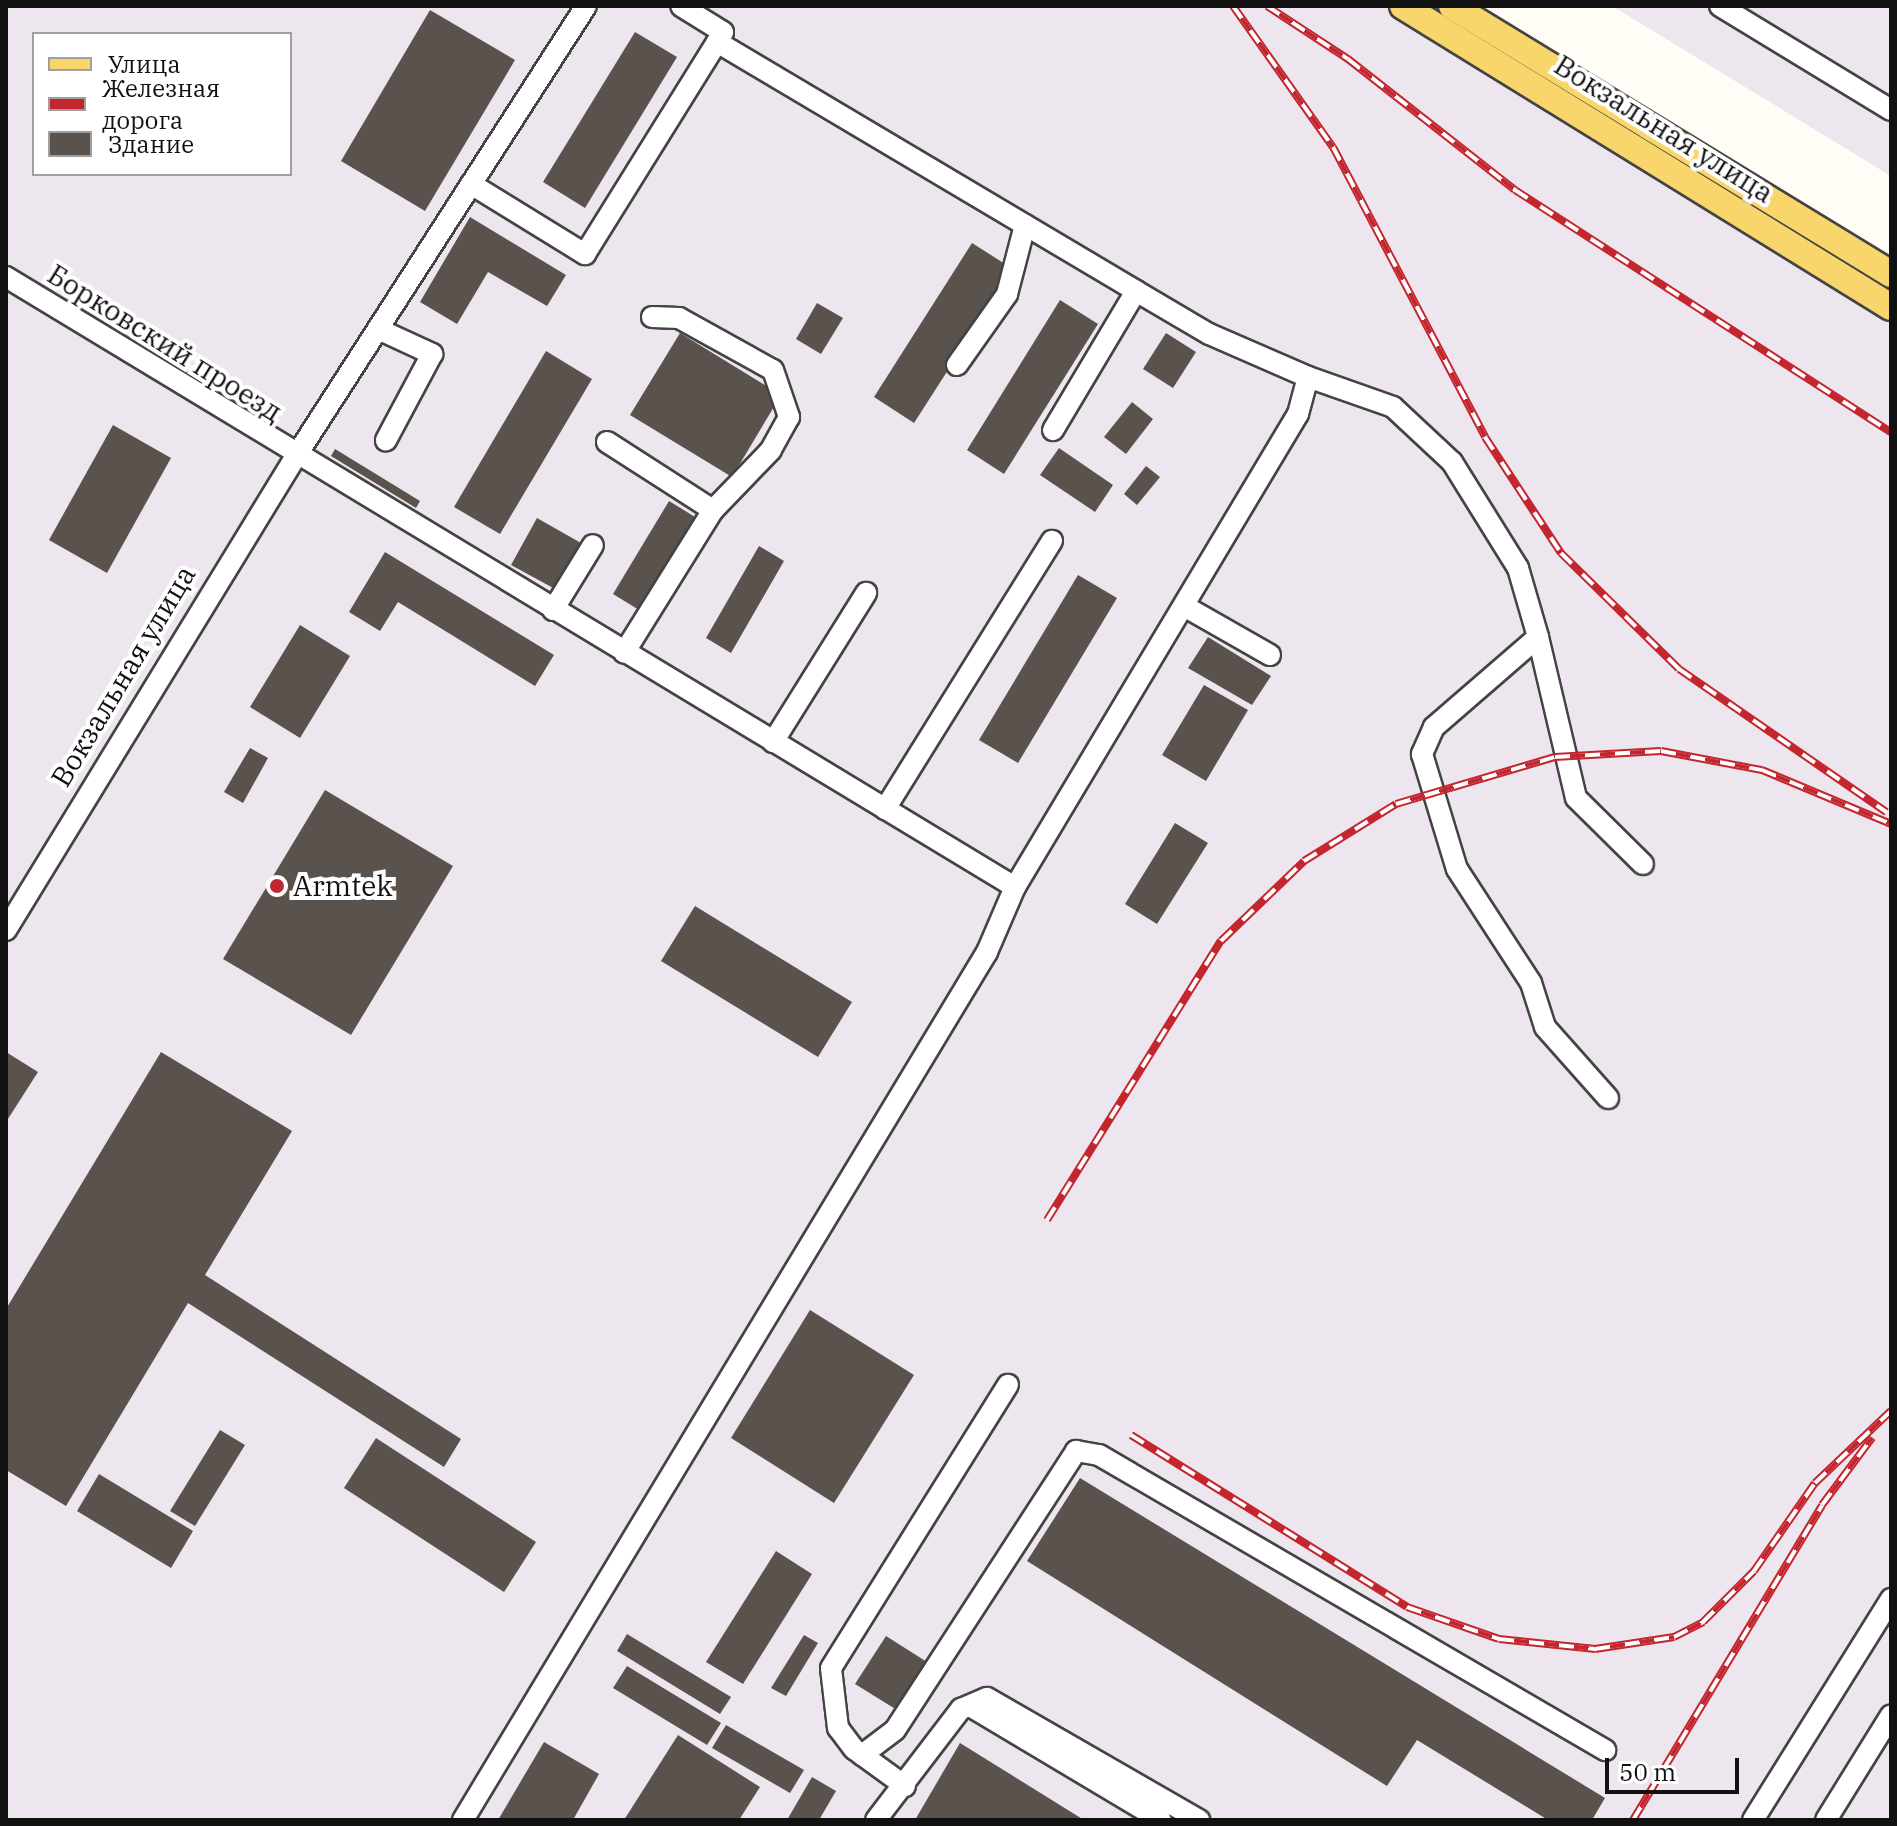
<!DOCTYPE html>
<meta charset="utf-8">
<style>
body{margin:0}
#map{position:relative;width:1897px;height:1826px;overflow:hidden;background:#fffdf5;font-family:"IBM Plex Serif",serif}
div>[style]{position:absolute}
.industrial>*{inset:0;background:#eee6ef}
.building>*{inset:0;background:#5a524d}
.roads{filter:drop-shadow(2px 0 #444) drop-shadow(-2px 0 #444) drop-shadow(0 2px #444) drop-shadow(0 -2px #444)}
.minor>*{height:20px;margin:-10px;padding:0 10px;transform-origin:10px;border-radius:10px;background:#fff}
.major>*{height:26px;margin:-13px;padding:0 13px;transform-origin:13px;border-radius:13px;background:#f9d66b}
.rail>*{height:8px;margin-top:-4px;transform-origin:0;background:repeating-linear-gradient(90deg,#fff 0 15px,#c4262e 0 30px);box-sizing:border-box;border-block:2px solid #c4262e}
.dots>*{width:22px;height:22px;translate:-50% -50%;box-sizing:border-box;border:4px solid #fff;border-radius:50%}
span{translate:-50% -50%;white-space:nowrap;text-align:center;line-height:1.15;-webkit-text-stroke:8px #fff;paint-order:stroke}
.street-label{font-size:28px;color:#111}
.poi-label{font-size:28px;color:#111}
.left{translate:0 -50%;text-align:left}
.frame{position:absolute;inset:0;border:8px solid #111;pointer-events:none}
.legend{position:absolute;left:32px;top:32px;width:260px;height:144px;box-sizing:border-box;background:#fff;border:2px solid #a0a0a0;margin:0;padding:10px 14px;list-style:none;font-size:24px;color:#111}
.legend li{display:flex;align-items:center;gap:16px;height:40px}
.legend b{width:40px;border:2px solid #a0a0a0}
.scale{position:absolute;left:1605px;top:1758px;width:134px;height:36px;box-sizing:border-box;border:4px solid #111;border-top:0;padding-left:10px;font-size:24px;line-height:28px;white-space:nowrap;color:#111;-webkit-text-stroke:6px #fff;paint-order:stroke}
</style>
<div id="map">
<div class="industrial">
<i style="clip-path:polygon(evenodd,6px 6px,1392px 6px,1891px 312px,1891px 1820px,6px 1820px,6px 6px,34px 34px,290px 34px,290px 174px,34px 174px,34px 34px)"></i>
<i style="clip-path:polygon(1612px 6px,1891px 6px,1891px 176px)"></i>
</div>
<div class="building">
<i style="clip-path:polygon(430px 10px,515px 60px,425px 211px,341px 161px)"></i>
<i style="clip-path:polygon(635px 32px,677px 57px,585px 208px,543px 182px)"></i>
<i style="clip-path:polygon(470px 217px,566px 275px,547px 306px,488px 272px,457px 324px,420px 302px)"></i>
<i style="clip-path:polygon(972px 243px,1013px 269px,914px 423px,874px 397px)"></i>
<i style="clip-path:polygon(1060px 300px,1098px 324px,1004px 474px,967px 450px)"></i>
<i style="clip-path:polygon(817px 303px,843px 318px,821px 354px,796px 339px)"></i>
<i style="clip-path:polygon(680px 333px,781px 395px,732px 477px,630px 415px)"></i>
<i style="clip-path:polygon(1166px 333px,1196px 352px,1173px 388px,1143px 369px)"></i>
<i style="clip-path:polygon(546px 351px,592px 379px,500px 534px,454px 507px)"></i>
<i style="clip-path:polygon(1132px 402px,1153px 419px,1126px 454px,1104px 437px)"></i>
<i style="clip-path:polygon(113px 425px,171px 458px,107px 573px,49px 540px)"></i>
<i style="clip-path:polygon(1059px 448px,1113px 485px,1095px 512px,1040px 475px)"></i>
<i style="clip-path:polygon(335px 449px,420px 501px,416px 508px,331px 456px)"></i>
<i style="clip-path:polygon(1146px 466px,1160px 477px,1137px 505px,1124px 494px)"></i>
<i style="clip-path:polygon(669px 501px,700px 520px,644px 613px,613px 594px)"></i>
<i style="clip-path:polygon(537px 518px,581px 543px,555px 589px,511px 565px)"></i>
<i style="clip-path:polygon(759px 546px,784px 561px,731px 653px,706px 638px)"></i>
<i style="clip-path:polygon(385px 552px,554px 655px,535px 686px,398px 602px,380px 631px,349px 612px)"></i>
<i style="clip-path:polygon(1078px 575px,1117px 598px,1018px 763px,979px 740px)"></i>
<i style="clip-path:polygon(300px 625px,350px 656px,300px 738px,250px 707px)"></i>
<i style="clip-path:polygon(1208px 637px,1271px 676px,1252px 705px,1188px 668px)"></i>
<i style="clip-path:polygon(1204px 685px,1248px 710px,1206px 781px,1162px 755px)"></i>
<i style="clip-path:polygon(250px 748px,268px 758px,243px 803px,224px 792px)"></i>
<i style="clip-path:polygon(325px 790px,453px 866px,351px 1035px,223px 959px)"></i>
<i style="clip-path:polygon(1175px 823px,1208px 843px,1157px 924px,1125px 904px)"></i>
<i style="clip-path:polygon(695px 906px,852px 1002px,818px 1057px,661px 961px)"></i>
<i style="clip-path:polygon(6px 1052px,38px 1072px,6px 1122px)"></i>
<i style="clip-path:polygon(161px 1052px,292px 1131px,205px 1275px,461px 1439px,444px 1467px,188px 1303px,66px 1506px,6px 1470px,6px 1309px)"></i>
<i style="clip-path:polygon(810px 1310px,914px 1375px,834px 1503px,731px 1438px)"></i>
<i style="clip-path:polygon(220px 1430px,245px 1445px,195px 1526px,170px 1511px)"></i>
<i style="clip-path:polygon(376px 1438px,536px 1542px,504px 1592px,344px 1488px)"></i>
<i style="clip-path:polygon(99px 1474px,193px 1531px,171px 1568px,77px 1511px)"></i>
<i style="clip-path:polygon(1080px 1478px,1605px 1798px,1592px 1820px,1548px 1820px,1417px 1740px,1387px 1786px,1027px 1561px)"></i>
<i style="clip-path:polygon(776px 1551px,812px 1574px,743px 1684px,706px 1662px)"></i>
<i style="clip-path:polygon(627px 1634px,731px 1697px,720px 1714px,617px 1651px)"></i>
<i style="clip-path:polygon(804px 1635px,818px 1643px,786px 1696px,771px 1688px)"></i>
<i style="clip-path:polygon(886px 1636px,927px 1662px,897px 1710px,855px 1684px)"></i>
<i style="clip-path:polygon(627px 1666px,721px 1723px,707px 1745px,613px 1688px)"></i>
<i style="clip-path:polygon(726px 1725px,804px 1770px,790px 1793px,712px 1748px)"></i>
<i style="clip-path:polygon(678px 1735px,760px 1787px,739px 1820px,624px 1820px)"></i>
<i style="clip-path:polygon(544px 1742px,599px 1774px,573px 1820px,498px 1820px)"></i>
<i style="clip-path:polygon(960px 1743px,1084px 1820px,915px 1820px)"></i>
<i style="clip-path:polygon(812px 1777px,836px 1791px,819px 1820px,787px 1820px)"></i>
</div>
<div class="roads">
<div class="minor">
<i style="left:1720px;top:6px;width:200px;rotate:31.3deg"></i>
<i style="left:717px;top:42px;width:487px;rotate:30.7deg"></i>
<i style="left:471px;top:184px;width:134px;rotate:31.6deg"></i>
<i style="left:585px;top:254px;width:261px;rotate:-58.1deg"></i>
<i style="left:723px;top:32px;width:49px;rotate:-148.2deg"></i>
<i style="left:6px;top:277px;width:1179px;rotate:31.16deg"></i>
<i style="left:1015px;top:887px;width:71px;rotate:113.3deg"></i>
<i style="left:987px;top:952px;width:1014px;rotate:121.12deg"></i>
<i style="left:652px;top:317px;width:27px;rotate:2deg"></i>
<i style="left:679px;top:318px;width:107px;rotate:29deg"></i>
<i style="left:773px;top:370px;width:50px;rotate:71.2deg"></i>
<i style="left:789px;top:417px;width:38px;rotate:119deg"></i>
<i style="left:771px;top:450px;width:83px;rotate:134deg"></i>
<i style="left:378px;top:329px;width:60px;rotate:24.8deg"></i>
<i style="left:432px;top:354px;width:98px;rotate:118.1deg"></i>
<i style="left:957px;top:365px;width:87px;rotate:-54.8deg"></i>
<i style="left:1007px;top:294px;width:71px;rotate:-75.4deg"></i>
<i style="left:1308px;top:377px;width:90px;rotate:19.4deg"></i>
<i style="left:1393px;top:407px;width:81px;rotate:43deg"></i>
<i style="left:1452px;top:462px;width:125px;rotate:58.1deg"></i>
<i style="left:1518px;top:568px;width:72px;rotate:73.8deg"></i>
<i style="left:1538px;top:637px;width:138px;rotate:139.1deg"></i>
<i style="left:1434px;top:727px;width:30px;rotate:114deg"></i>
<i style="left:1422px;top:754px;width:120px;rotate:73.1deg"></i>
<i style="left:1457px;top:869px;width:136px;rotate:57deg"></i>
<i style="left:1531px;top:983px;width:46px;rotate:72.3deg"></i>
<i style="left:1545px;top:1027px;width:95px;rotate:48.4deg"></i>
<i style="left:607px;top:442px;width:126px;rotate:32.7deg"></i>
<i style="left:713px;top:510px;width:168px;rotate:121.9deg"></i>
<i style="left:1184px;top:606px;width:99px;rotate:29.7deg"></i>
<i style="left:553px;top:610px;width:76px;rotate:-58.4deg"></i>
<i style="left:1538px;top:637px;width:165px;rotate:76.7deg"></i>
<i style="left:1576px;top:798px;width:94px;rotate:44.6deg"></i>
<i style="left:773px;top:742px;width:176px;rotate:-58deg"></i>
<i style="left:885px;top:809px;width:316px;rotate:-58.1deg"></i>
<i style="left:1015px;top:887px;width:551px;rotate:-59.11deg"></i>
<i style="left:1298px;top:414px;width:38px;rotate:-75deg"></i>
<i style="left:1308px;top:377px;width:108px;rotate:-156.5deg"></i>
<i style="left:1209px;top:334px;width:85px;rotate:-149.5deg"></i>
<i style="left:1136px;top:291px;width:162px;rotate:120.8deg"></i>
<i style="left:6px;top:930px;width:556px;rotate:-58.54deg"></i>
<i style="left:296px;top:456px;width:535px;rotate:-57.2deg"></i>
<i style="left:970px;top:1706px;width:222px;rotate:30.8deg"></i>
<i style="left:862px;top:1755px;width:41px;rotate:-37.1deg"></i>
<i style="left:895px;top:1730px;width:333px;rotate:-57deg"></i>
<i style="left:1076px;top:1451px;width:23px;rotate:10deg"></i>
<i style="left:1099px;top:1455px;width:586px;rotate:30.24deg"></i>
<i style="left:905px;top:1786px;width:63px;rotate:-144deg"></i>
<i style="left:854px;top:1749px;width:26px;rotate:-127deg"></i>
<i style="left:838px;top:1728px;width:60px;rotate:-96.7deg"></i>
<i style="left:831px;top:1668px;width:334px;rotate:-58deg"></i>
<i style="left:876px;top:1820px;width:140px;rotate:-52.6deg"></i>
<i style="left:961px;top:1709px;width:28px;rotate:-23deg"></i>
<i style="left:987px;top:1698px;width:245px;rotate:29.9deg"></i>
<i style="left:1753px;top:1820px;width:261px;rotate:-58deg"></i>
<i style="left:1826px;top:1820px;width:123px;rotate:-58.2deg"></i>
</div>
<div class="major">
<i style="left:1403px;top:6px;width:573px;rotate:31.67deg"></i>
<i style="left:1452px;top:6px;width:514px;rotate:31.4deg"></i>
</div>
</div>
<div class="rail">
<i style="left:1233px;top:6px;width:173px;rotate:54.7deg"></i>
<i style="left:1333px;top:147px;width:327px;rotate:62.3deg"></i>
<i style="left:1485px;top:437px;width:139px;rotate:56.8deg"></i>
<i style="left:1561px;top:553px;width:165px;rotate:44.5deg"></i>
<i style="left:1679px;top:669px;width:252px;rotate:34.6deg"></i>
<i style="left:1267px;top:6px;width:97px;rotate:33.2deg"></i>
<i style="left:1348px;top:59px;width:212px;rotate:38.1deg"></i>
<i style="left:1515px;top:190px;width:447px;rotate:32.8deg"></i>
<i style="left:1047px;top:1220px;width:329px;rotate:-58.1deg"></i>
<i style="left:1221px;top:941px;width:115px;rotate:-43.9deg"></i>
<i style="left:1304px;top:861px;width:108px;rotate:-31.8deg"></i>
<i style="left:1396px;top:804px;width:166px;rotate:-16.5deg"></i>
<i style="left:1555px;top:757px;width:106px;rotate:-3.2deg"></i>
<i style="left:1661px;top:751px;width:103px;rotate:10.7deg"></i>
<i style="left:1762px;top:770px;width:140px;rotate:22.7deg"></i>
<i style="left:1131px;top:1435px;width:325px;rotate:31.9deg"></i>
<i style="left:1407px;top:1607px;width:97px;rotate:19.2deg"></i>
<i style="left:1499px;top:1639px;width:97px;rotate:5.9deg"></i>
<i style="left:1595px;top:1649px;width:80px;rotate:-8.6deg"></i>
<i style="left:1674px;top:1637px;width:33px;rotate:-27deg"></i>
<i style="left:1703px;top:1622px;width:72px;rotate:-45deg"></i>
<i style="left:1754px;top:1571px;width:107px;rotate:-55.3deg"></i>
<i style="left:1815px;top:1483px;width:105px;rotate:-43.5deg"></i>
<i style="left:1633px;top:1820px;width:367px;rotate:-59deg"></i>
<i style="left:1822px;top:1505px;width:84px;rotate:-53.3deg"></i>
</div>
<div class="dots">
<i style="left:277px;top:886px;background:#c4262e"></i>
</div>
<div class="street-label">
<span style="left:1664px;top:129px;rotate:32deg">Вокзальная улица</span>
<span style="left:165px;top:343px;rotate:32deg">Борковский проезд</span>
<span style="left:123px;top:676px;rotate:-59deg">Вокзальная улица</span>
</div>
<div class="poi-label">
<span class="left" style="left:293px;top:886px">Armtek</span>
</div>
<div class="frame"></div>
<ul class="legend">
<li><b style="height:10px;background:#f9d66b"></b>Улица</li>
<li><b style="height:10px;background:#c4262e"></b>Железная дорога</li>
<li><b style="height:22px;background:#5a524d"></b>Здание</li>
</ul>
<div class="scale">50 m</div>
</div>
